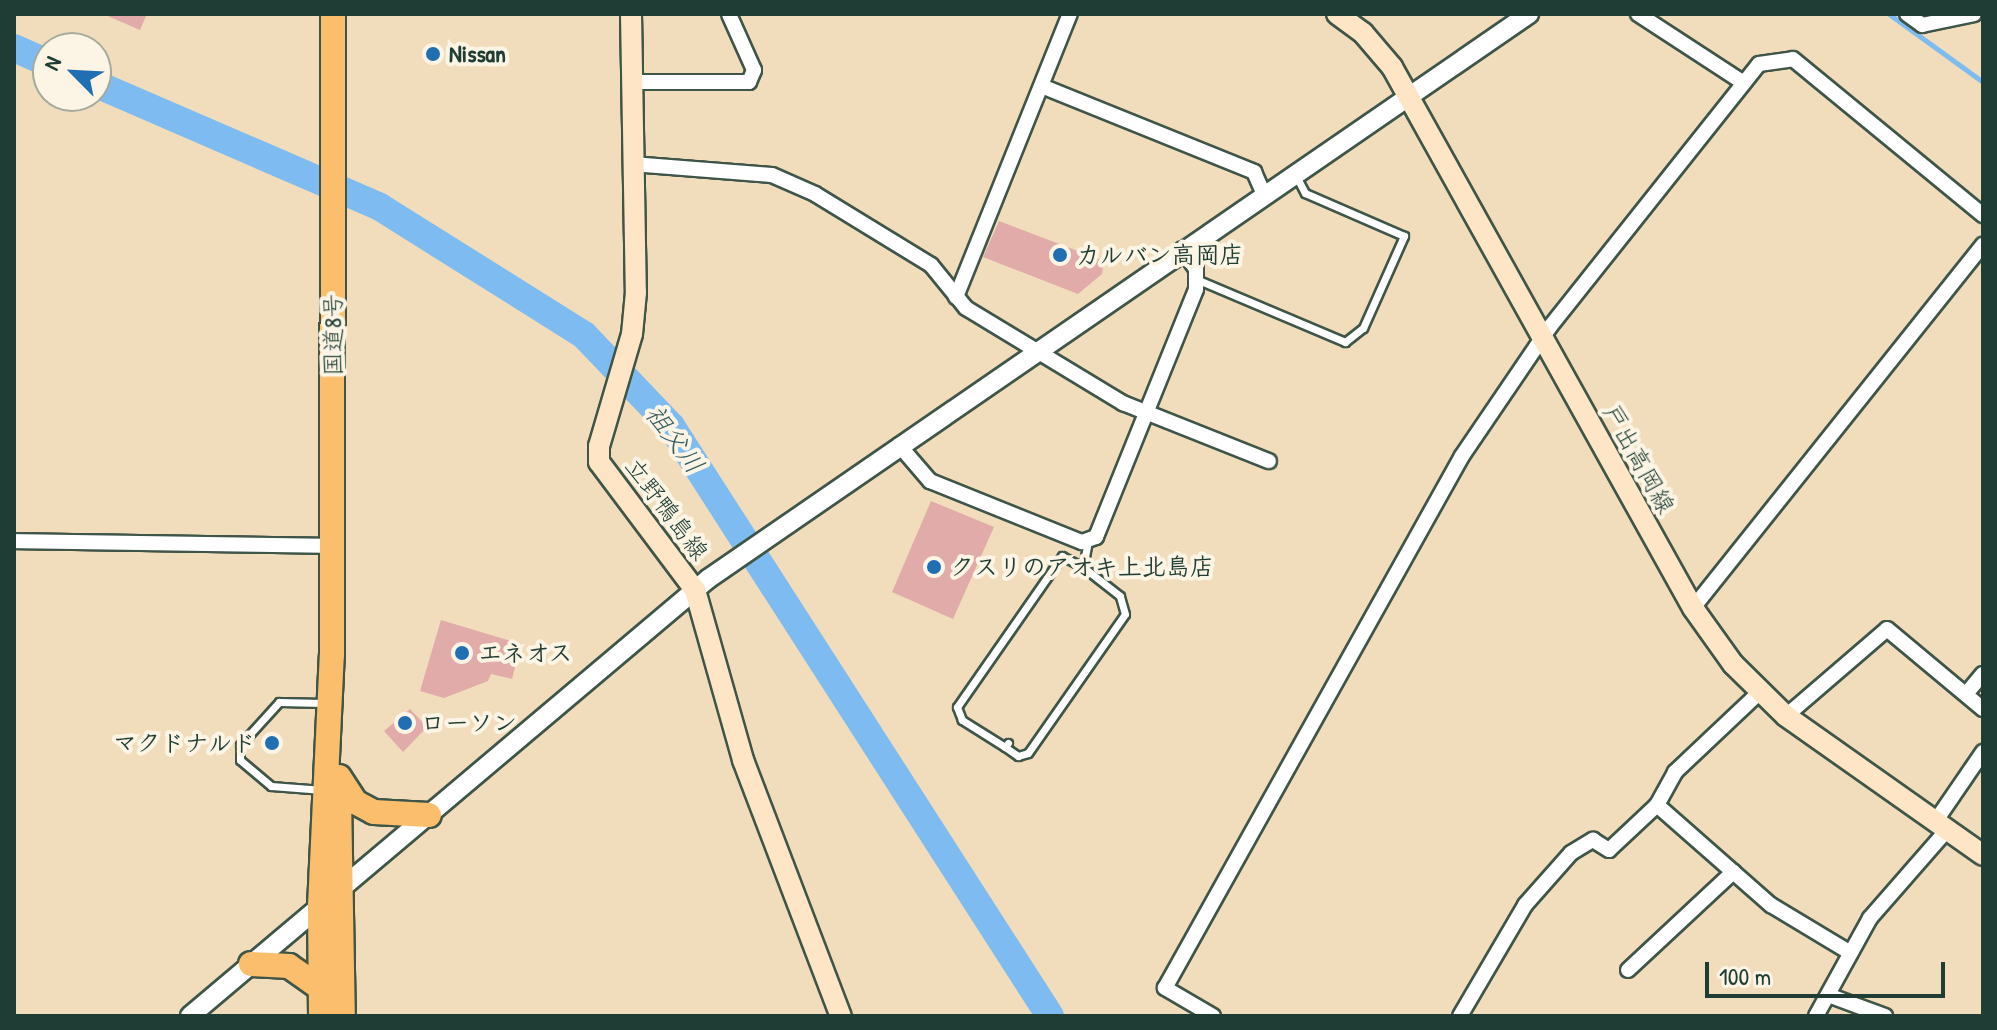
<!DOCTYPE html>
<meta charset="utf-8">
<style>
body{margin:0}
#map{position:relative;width:1997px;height:1030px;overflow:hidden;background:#f1ddbc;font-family:"Patrick Hand","Klee One",sans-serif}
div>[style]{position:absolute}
.stream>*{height:5px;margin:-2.5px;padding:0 2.5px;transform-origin:2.5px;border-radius:2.5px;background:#7dbbf0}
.river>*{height:28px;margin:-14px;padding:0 14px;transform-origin:14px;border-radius:14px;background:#7dbbf0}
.building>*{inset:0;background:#e1aba9}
.roads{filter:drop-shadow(2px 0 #3e5548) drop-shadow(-2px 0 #3e5548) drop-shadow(0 2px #3e5548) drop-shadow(0 -2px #3e5548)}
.service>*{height:7px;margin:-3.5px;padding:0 3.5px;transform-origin:3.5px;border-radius:3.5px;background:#fff}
.minor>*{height:14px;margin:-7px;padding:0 7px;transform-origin:7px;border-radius:7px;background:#fff}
.tertiary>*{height:18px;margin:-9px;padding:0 9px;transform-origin:9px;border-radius:9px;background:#fff}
.secondary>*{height:20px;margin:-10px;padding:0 10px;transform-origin:10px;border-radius:10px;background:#fde5c5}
.trunk>*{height:24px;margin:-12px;padding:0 12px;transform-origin:12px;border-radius:12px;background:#fabe6d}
.dots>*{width:22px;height:22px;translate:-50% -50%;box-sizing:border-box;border:4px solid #fcf5e5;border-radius:50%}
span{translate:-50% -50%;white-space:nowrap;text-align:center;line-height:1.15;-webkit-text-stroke:8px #fcf5e5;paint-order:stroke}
.poi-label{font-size:24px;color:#1f3d34;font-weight:700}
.left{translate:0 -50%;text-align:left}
.right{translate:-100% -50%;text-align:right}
.street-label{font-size:24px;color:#1f3d34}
.water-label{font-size:26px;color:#365c63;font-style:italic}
.frame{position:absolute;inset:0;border:16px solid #1f3d34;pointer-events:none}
.north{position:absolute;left:32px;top:32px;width:80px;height:80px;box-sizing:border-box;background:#fcf5e5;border:2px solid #a4ab9e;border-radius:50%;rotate:294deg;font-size:22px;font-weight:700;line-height:32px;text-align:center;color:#1f3d34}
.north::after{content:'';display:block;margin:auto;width:28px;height:36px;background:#1f6fb2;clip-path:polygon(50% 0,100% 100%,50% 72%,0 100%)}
.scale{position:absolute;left:1705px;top:962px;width:240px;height:36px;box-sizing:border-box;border:4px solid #1f3d34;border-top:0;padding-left:10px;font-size:24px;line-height:28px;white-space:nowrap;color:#1f3d34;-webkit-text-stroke:6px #fcf5e5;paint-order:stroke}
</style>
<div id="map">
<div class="stream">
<i style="left:1889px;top:14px;width:116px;rotate:35.9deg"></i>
<i style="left:1924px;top:17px;width:14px;rotate:-12deg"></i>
</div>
<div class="river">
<i style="left:14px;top:48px;width:37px;rotate:24deg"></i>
<i style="left:96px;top:84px;width:309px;rotate:23.4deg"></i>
<i style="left:380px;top:207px;width:241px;rotate:32.1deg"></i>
<i style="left:584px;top:335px;width:126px;rotate:46.3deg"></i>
<i style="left:671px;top:426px;width:701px;rotate:57.28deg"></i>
</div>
<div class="building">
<i style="clip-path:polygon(103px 14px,141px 14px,146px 16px,140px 30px)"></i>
<i style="clip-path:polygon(999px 221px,1104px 261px,1102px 274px,1078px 294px,983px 257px)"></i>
<i style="clip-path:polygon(931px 501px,994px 527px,953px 619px,892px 592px)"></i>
<i style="clip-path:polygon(441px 620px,521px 644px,512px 679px,491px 674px,488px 681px,444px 698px,420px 691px)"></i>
<i style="clip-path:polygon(410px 709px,427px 727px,403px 752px,384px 731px)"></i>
</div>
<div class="roads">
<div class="service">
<i style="left:1196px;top:279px;width:162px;rotate:22.9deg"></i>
<i style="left:1345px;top:342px;width:23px;rotate:-38deg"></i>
<i style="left:1363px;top:328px;width:101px;rotate:-66deg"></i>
<i style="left:1404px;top:236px;width:108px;rotate:-156.5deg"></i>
<i style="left:1305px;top:193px;width:19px;rotate:-118deg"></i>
<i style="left:1008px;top:743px;width:5px;rotate:127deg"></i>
<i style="left:1005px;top:747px;width:51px;rotate:-147.9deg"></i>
<i style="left:962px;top:720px;width:14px;rotate:-111deg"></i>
<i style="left:957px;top:707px;width:184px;rotate:-55.2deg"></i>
<i style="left:1062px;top:556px;width:24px;rotate:28deg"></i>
<i style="left:1083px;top:567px;width:26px;rotate:-79deg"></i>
<i style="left:1005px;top:747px;width:16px;rotate:35deg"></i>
<i style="left:1018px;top:756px;width:10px;rotate:-17deg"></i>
<i style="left:1028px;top:753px;width:169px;rotate:-55.1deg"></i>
<i style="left:1125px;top:614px;width:19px;rotate:-106deg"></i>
<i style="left:1120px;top:596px;width:47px;rotate:-141.9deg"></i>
<i style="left:323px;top:790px;width:52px;rotate:-175.6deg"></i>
<i style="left:271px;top:786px;width:40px;rotate:-140deg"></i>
<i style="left:240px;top:760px;width:15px;rotate:-90deg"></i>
<i style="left:240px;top:745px;width:58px;rotate:-47.8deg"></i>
<i style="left:279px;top:702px;width:45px;rotate:1.3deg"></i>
</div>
<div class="minor">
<i style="left:1638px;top:14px;width:126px;rotate:33.1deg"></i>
<i style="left:1907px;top:14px;width:19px;rotate:36deg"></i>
<i style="left:1922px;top:25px;width:53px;rotate:-11.9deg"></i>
<i style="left:632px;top:82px;width:117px"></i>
<i style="left:749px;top:82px;width:13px;rotate:-67deg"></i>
<i style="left:754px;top:70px;width:61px;rotate:-114.1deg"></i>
<i style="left:1044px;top:87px;width:227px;rotate:22deg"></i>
<i style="left:1254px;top:172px;width:24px;rotate:66deg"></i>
<i style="left:632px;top:164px;width:140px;rotate:4.5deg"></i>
<i style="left:772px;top:175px;width:47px;rotate:23.8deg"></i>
<i style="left:815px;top:194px;width:136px;rotate:31.5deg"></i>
<i style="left:931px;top:265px;width:55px;rotate:50.9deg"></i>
<i style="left:966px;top:308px;width:184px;rotate:31.2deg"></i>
<i style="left:1123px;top:403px;width:157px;rotate:21.7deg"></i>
<i style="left:956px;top:297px;width:305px;rotate:-68.1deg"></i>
<i style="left:899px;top:445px;width:48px;rotate:49.3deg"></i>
<i style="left:930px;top:481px;width:164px;rotate:21.9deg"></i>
<i style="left:1082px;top:542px;width:15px;rotate:-20deg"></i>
<i style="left:1096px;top:537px;width:267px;rotate:-68deg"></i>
<i style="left:1196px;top:289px;width:20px;rotate:-90deg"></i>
<i style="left:1196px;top:269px;width:24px;rotate:-125deg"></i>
<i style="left:14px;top:541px;width:318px;rotate:0.9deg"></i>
<i style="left:1693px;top:608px;width:465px;rotate:-51.4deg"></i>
<i style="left:1966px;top:694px;width:26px;rotate:-50deg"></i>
<i style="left:1786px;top:716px;width:133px;rotate:-40.7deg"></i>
<i style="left:1887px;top:629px;width:125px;rotate:39.8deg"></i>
<i style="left:1657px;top:805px;width:152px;rotate:41.3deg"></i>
<i style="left:1771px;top:905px;width:93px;rotate:31deg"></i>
<i style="left:1935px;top:822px;width:85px;rotate:-55.6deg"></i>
<i style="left:1628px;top:970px;width:144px;rotate:-43deg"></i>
<i style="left:1828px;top:995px;width:61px;rotate:20.2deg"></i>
<i style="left:1213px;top:1016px;width:56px;rotate:-149.7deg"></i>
<i style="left:1165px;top:988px;width:609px;rotate:-60.83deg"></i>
<i style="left:1462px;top:456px;width:155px;rotate:-55.8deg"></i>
<i style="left:1549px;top:328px;width:337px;rotate:-51.5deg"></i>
<i style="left:1759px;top:64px;width:34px;rotate:-8deg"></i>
<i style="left:1793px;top:59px;width:246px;rotate:39.4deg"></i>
<i style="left:1460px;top:1016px;width:129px;rotate:-59.6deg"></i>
<i style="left:1525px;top:905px;width:69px;rotate:-48.5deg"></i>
<i style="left:1571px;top:853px;width:26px;rotate:-31deg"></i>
<i style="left:1593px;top:840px;width:19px;rotate:32deg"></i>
<i style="left:1609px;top:850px;width:66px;rotate:-43.2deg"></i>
<i style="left:1657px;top:805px;width:38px;rotate:-61deg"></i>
<i style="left:1675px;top:772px;width:117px;rotate:-43.3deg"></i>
<i style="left:1816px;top:1016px;width:112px;rotate:-61.1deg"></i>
<i style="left:1870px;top:918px;width:117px;rotate:-48.8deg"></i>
</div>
<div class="tertiary">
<i style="left:190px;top:1016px;width:678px;rotate:-40.15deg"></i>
<i style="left:708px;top:579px;width:997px;rotate:-34.54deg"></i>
</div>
<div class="secondary">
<i style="left:631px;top:14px;width:278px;rotate:89deg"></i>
<i style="left:636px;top:292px;width:42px;rotate:95.4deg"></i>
<i style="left:632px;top:334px;width:117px;rotate:106.4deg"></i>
<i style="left:599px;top:446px;width:16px;rotate:90deg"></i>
<i style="left:599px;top:462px;width:160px;rotate:53.1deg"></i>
<i style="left:695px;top:590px;width:177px;rotate:74.2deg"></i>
<i style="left:743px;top:760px;width:274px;rotate:69.1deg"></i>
<i style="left:1337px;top:14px;width:32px;rotate:36deg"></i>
<i style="left:1363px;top:33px;width:45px;rotate:49.5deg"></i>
<i style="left:1392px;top:67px;width:619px;rotate:60.91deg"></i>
<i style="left:1693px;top:608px;width:69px;rotate:54.5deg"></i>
<i style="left:1733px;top:664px;width:74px;rotate:44.5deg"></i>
<i style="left:1786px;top:716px;width:241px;rotate:35.2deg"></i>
</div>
<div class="trunk">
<i style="left:339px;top:777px;width:30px;rotate:57deg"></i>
<i style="left:355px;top:802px;width:21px;rotate:28deg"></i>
<i style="left:374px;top:812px;width:55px;rotate:3.1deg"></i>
<i style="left:339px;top:797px;width:219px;rotate:89deg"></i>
<i style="left:251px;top:964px;width:38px;rotate:3deg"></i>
<i style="left:289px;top:966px;width:39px;rotate:35deg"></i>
<i style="left:321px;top:1016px;width:110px;rotate:-90.5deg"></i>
<i style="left:320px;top:906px;width:251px;rotate:-87.3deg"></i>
<i style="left:332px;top:655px;width:641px;rotate:-89.91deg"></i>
</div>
</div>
<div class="dots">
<i style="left:433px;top:54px;background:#1f6fb2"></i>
<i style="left:1060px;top:255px;background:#1f6fb2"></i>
<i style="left:934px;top:567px;background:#1f6fb2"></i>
<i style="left:462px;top:653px;background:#1f6fb2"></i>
<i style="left:405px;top:723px;background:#1f6fb2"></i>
<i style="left:272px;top:743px;background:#1f6fb2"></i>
</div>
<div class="poi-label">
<span class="left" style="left:449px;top:54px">Nissan</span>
<span class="left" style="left:1076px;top:255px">カルバン高岡店</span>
<span class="left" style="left:950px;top:567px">クスリのアオキ上北島店</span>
<span class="left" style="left:478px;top:653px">エネオス</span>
<span class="left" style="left:421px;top:723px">ローソン</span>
<span class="right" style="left:256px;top:743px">マクドナルド</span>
</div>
<div class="street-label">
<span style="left:333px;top:335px;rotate:-90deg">国道8号</span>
<span style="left:1639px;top:459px;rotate:61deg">戸出高岡線</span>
<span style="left:667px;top:509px;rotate:53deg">立野鴨島線</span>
</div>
<div class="water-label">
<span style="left:675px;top:439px;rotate:53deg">祖父川</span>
</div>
<div class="frame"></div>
<div class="north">N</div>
<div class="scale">100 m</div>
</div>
